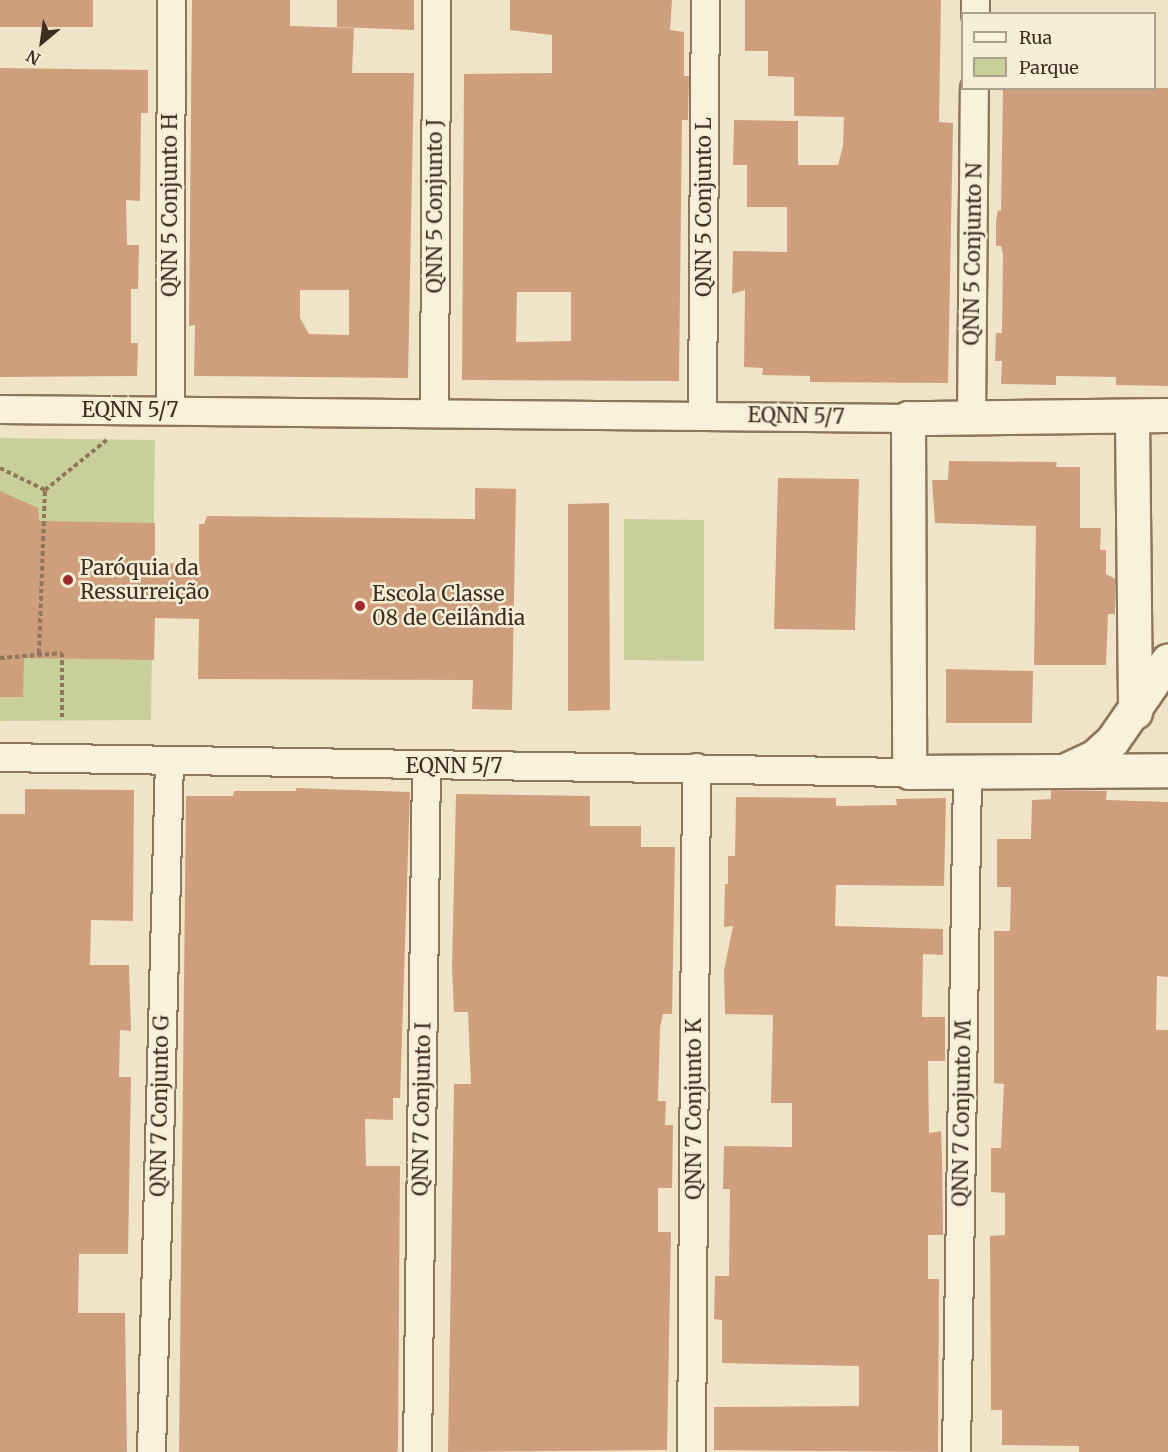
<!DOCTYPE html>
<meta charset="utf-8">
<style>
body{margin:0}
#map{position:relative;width:1168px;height:1452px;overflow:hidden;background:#f0e4c8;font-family:Merriweather,serif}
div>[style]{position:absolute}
.green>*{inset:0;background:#c9cf9b}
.building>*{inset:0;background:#cf9f7d}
.path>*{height:4px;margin-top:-2px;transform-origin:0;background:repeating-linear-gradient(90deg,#8d765c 0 4.5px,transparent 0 7.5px)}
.roads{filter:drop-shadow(2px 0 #8d765c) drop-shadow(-2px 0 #8d765c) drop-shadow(0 2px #8d765c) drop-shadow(0 -2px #8d765c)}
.street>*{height:27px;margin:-13.5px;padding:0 13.5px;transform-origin:13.5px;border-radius:13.5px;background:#faf1dc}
.secondary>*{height:33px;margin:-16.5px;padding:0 16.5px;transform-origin:16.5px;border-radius:16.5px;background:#faf1dc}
.dots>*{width:16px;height:16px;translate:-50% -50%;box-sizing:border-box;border:3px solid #f7eed8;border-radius:50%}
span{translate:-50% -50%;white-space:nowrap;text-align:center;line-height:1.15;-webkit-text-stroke:5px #f7eed8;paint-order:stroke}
.street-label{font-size:21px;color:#3d2e20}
.poi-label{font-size:21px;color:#3d2e20}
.left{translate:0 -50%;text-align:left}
.legend{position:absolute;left:961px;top:12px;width:195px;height:78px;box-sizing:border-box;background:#f7eed8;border:2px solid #ada18e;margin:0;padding:8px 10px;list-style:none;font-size:18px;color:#3d2e20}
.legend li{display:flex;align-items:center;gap:12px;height:30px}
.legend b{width:30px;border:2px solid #ada18e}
.north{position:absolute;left:12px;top:12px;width:60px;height:60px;-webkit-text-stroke:4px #f7eed8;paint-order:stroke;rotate:209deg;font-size:16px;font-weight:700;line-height:24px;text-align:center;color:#3d2e20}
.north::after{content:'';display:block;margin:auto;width:21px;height:27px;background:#3d2e20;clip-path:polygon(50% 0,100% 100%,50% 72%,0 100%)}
</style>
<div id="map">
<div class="green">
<i style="clip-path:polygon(0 438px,155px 440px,151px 720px,0 721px)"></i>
<i style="clip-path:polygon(624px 519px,704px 520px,704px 661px,624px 660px)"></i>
</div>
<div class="building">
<i style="clip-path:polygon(0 0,93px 0,93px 27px,0 27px)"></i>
<i style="clip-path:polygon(evenodd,192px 0,290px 0,290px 26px,354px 28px,352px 73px,414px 73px,408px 378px,194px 376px,195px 325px,189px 326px,192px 0,300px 290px,349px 290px,349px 335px,309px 334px,300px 318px,300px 290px)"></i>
<i style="clip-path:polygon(337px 0,414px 0,414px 30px,337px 27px)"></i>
<i style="clip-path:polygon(evenodd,510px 0,672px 0,670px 30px,684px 32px,684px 76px,689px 76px,688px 120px,682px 120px,679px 381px,462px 380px,464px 74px,552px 73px,552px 35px,510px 30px,510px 0,517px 292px,571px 292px,571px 341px,516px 342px,517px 292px)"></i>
<i style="clip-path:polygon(745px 0,941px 0,939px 122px,953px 123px,948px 383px,810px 382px,810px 376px,762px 375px,763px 368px,744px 367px,745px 290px,732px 294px,733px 251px,787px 252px,787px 207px,747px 207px,747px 165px,733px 165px,734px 120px,798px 121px,798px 165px,838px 165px,843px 146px,844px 117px,794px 116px,794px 77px,768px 76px,768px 51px,745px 51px)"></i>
<i style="clip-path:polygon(0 68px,148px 70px,148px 113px,141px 113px,140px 201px,126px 200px,127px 245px,139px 245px,138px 289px,131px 289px,131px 343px,138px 343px,137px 376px,0 377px)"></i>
<i style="clip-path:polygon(1003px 88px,1168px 88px,1168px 386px,1116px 385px,1116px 377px,1056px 376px,1056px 385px,1001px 384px,1002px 361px,995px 361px,996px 333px,1002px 333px,1003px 254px,1001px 246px,996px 246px,996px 221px,998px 210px,1001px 211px)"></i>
<i style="clip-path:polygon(949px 461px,1057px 462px,1056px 467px,1080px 467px,1080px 528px,1101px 528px,1100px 550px,1106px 550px,1106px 574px,1115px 579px,1115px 614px,1108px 614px,1106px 665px,1034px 665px,1036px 526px,935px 523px,932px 480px,948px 480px)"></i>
<i style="clip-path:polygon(778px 478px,859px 479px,855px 630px,774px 629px)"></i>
<i style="clip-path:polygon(475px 488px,516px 489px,512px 710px,472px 709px,473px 680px,198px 679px,199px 619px,155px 618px,154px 660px,24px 658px,23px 697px,0 697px,0 491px,38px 508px,39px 521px,155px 523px,155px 563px,199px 564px,199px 524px,204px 524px,207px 516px,475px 519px)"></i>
<i style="clip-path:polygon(609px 503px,610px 710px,568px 711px,568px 504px)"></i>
<i style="clip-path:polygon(946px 669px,1033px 671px,1032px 723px,946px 723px)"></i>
<i style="clip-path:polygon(296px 788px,410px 792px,400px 1098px,393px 1098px,393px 1120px,365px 1119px,366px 1166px,400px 1166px,398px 1448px,397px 1452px,179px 1452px,186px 796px,233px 796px,234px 791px,296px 791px)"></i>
<i style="clip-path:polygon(25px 789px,134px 790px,133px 921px,91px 920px,90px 965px,129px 965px,131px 1031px,120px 1030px,119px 1077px,131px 1077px,128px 1254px,79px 1254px,78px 1313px,125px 1313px,127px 1452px,0 1452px,0 814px,25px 814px)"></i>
<i style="clip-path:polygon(1051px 790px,1107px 791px,1106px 800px,1168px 802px,1168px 977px,1157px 976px,1156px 1030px,1168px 1030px,1168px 1452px,1079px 1452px,1079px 1446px,1002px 1445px,1002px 1410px,991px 1410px,990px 1236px,1005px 1235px,1005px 1193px,991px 1192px,991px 1148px,1001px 1148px,1004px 1084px,994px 1083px,994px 931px,1010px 931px,1011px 887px,997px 887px,997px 839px,1031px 839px,1032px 800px,1051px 799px)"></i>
<i style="clip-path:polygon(456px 794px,590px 796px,590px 826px,641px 826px,641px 847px,675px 847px,672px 1014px,663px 1014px,660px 1028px,658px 1101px,666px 1101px,665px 1125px,673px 1125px,672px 1188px,658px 1188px,658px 1232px,671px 1232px,667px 1450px,448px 1452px,454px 1084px,471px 1084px,468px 1012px,454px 1012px,452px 967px)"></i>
<i style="clip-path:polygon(736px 797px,836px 798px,836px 806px,897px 805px,896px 799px,946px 798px,944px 886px,836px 885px,835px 926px,943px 929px,943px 955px,923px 954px,922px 1017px,945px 1017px,945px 1061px,928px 1061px,929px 1133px,941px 1131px,942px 1155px,943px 1235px,928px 1235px,928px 1279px,939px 1279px,938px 1452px,714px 1450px,714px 1407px,859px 1406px,859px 1366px,722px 1363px,722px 1320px,714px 1319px,715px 1276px,729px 1276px,730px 1189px,723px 1189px,724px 1146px,792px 1147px,792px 1103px,771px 1103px,773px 1015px,725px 1014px,724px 971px,733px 926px,724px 927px,725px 884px,728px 884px,728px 856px,735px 856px)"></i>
</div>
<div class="path">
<i style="left:0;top:468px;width:50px;rotate:26.1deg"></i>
<i style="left:39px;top:653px;width:163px;rotate:-87.9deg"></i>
<i style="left:45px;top:490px;width:81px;rotate:-39deg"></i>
<i style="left:0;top:658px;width:62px;rotate:-4.6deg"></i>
<i style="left:62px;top:653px;width:67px;rotate:90deg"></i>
</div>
<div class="roads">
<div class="street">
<i style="left:975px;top:14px;width:14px;rotate:-90deg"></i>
<i style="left:0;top:409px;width:908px;rotate:0.57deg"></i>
<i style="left:170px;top:410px;width:410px;rotate:-89.9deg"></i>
<i style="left:434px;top:412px;width:412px;rotate:-89.7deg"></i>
<i style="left:702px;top:415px;width:415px;rotate:-89.6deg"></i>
<i style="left:971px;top:419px;width:331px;rotate:-89.5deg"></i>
<i style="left:0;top:757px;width:909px;rotate:0.95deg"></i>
<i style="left:151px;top:1452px;width:692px;rotate:-88.51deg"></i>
<i style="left:417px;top:1452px;width:686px;rotate:-89.25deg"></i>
<i style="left:691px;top:1452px;width:685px;rotate:-89.58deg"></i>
<i style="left:956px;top:1452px;width:679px;rotate:-89.07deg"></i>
</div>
<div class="secondary">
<i style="left:1168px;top:415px;width:260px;rotate:179.3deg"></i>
<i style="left:908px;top:418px;width:354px;rotate:89.8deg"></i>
<i style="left:909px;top:772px;width:259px;rotate:-0.4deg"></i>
<i style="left:1132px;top:416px;width:296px;rotate:89.4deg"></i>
<i style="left:1068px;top:769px;width:29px;rotate:-25deg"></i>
<i style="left:1094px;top:757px;width:24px;rotate:-42deg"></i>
<i style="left:1112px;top:741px;width:98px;rotate:-55.3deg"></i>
</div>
</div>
<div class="dots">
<i style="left:68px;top:580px;background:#9e2a2b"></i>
<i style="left:360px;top:606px;background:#9e2a2b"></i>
</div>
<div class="street-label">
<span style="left:170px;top:205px;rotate:-90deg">QNN 5 Conjunto H</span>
<span style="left:435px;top:206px;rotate:-90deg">QNN 5 Conjunto J</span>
<span style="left:704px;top:207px;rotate:-90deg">QNN 5 Conjunto L</span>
<span style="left:973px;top:254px;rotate:-89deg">QNN 5 Conjunto N</span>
<span style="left:130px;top:410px">EQNN 5/7</span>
<span style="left:796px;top:416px;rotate:1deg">EQNN 5/7</span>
<span style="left:454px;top:766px">EQNN 5/7</span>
<span style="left:160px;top:1106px;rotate:-89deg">QNN 7 Conjunto G</span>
<span style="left:422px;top:1109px;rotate:-89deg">QNN 7 Conjunto I</span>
<span style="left:694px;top:1109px;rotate:-90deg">QNN 7 Conjunto K</span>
<span style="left:962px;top:1113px;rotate:-89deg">QNN 7 Conjunto M</span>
</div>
<div class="poi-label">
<span class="left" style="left:80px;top:580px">Paróquia da<br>Ressurreição</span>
<span class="left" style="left:372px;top:606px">Escola Classe<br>08 de Ceilândia</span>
</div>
<ul class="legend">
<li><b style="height:8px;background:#faf1dc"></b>Rua</li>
<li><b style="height:16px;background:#c9cf9b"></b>Parque</li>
</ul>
<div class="north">N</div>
</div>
